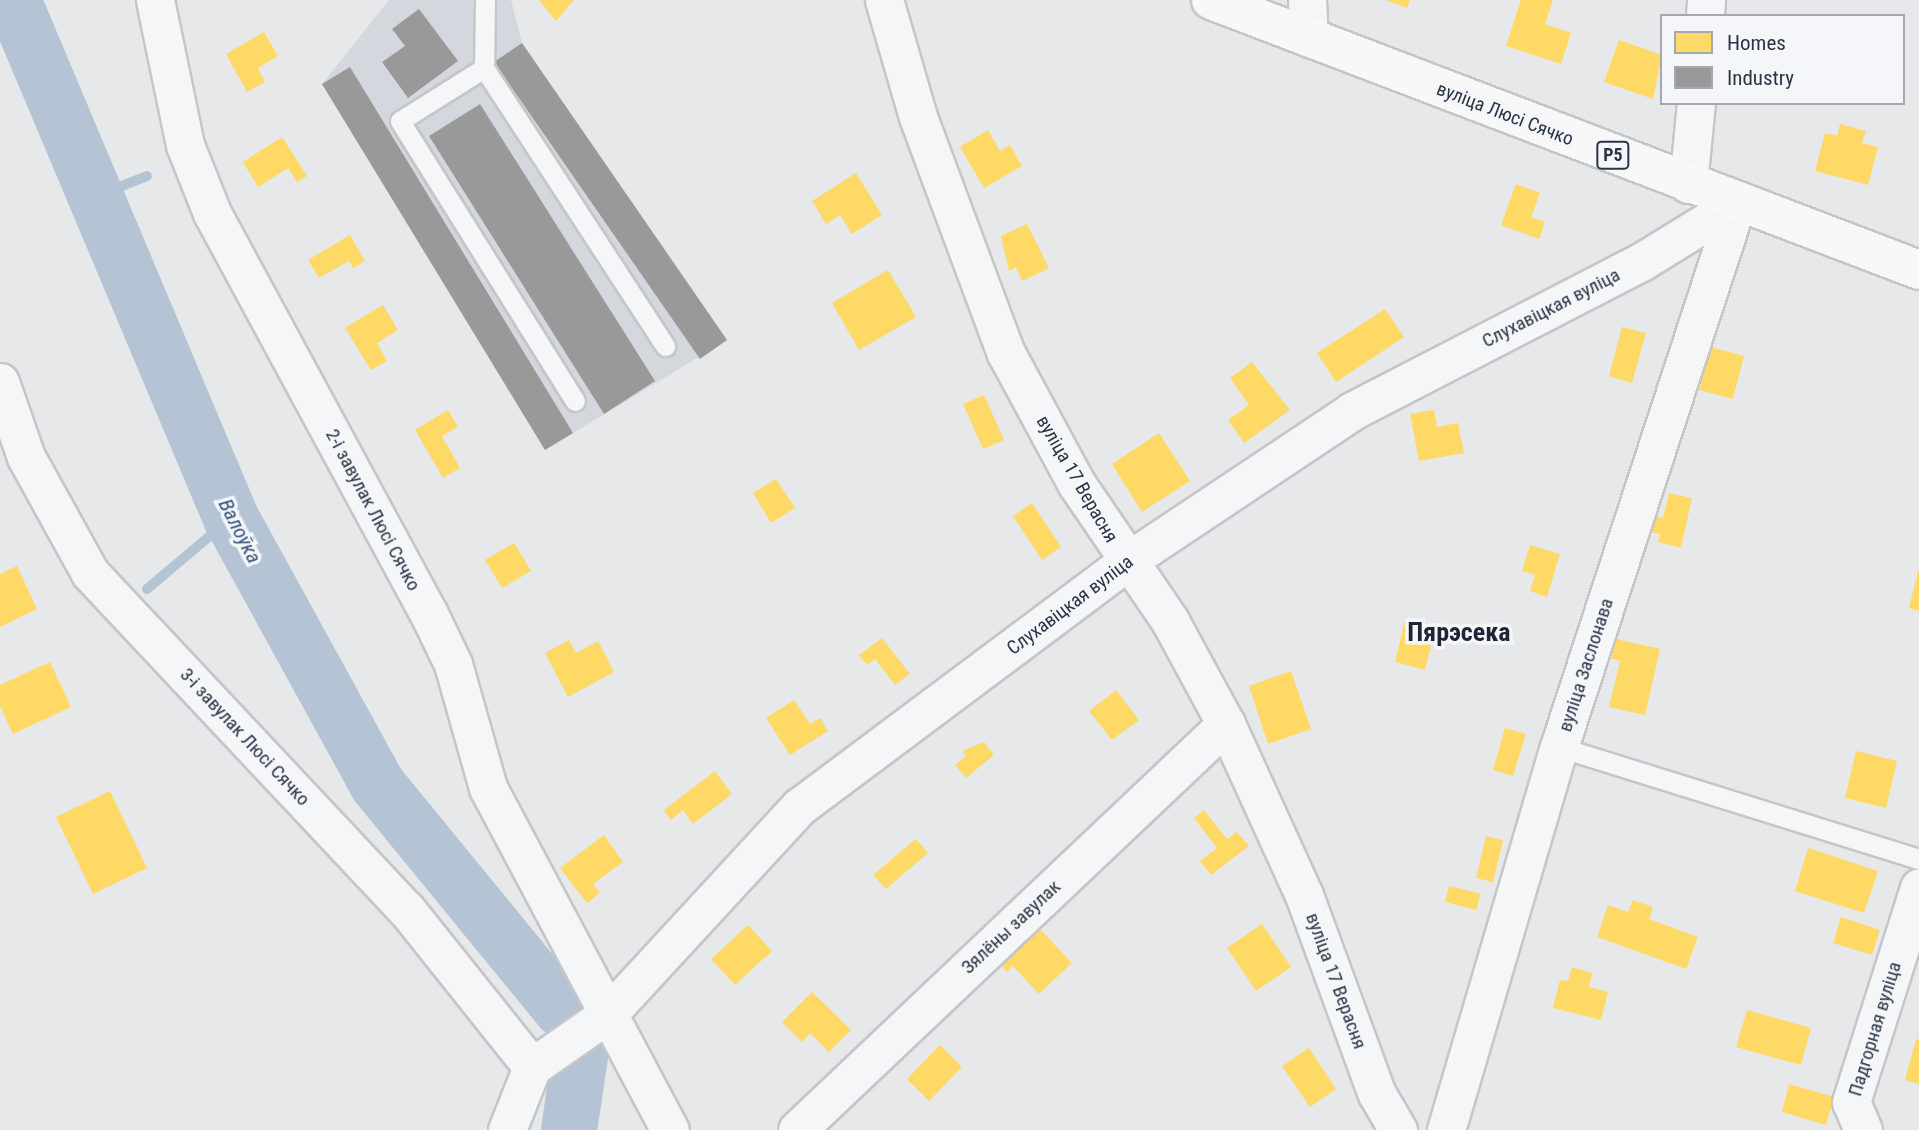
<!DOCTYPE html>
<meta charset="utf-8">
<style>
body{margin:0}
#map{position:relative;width:1919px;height:1130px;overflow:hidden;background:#e6e8ea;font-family:"Roboto Condensed",sans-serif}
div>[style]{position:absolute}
.built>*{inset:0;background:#d4d7dd}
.homes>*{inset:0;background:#ffd966}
.industry>*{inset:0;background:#999}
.stream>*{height:10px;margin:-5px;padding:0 5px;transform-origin:5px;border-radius:5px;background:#b4c4d5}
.river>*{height:56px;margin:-28px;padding:0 28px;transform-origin:28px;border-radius:28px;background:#b4c4d5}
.roads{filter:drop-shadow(2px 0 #c4c6c8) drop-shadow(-2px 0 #c4c6c8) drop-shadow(0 2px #c4c6c8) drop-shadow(0 -2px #c4c6c8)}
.lane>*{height:19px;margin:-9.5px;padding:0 9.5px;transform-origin:9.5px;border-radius:9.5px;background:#f5f6f7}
.street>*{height:37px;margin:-18.5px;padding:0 18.5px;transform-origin:18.5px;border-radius:18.5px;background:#f5f6f7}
.primary>*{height:38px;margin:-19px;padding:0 19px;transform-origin:19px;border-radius:19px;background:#f8f8f8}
span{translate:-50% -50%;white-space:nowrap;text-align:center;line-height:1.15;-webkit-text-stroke:7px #f4f6f9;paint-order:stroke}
.shield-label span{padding:2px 5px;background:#f4f6f9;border:2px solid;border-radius:5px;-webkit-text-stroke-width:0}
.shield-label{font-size:18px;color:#2b3445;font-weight:700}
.street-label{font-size:19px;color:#2b3445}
.water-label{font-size:21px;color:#34527a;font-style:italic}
.district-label{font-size:26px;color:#1d2536;font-weight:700}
.legend{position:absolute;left:1660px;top:14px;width:245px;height:91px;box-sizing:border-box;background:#f4f6f9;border:2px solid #a4a8b1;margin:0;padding:9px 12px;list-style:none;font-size:21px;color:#2b3445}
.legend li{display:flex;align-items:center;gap:14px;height:35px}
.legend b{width:35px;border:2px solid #a4a8b1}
</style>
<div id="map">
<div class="built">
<i style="clip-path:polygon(389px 0,511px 0,522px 43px,727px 340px,545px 450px,322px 84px)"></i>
</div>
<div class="homes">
<i style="clip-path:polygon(539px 0,574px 0,556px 21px)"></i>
<i style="clip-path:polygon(1386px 0,1410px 0,1407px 8px)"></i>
<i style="clip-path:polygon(1521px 0,1553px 0,1545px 24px,1571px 33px,1561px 64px,1506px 46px)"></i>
<i style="clip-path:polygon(264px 32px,278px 56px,258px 68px,265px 82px,247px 92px,226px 54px)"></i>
<i style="clip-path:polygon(1619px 40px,1662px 55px,1653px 99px,1604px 82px)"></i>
<i style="clip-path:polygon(1840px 124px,1866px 131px,1862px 143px,1878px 147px,1868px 185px,1815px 171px,1825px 133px,1837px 136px)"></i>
<i style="clip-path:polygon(988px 130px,1000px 151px,1010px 145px,1022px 166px,984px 188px,960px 147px)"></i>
<i style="clip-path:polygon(282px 137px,307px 176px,297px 182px,288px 168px,258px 187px,243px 162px)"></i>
<i style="clip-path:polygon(856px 173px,882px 215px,852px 234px,840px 215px,826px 224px,812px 201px)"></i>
<i style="clip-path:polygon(1516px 184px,1540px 193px,1531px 217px,1545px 222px,1539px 239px,1501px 225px)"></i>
<i style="clip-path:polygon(1027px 224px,1049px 268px,1022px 281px,1016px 267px,1009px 271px,1001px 236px)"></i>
<i style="clip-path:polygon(350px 235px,365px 261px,353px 268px,349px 261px,319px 278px,308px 260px)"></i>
<i style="clip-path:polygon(888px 270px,916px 317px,859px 350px,832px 303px)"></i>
<i style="clip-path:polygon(383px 305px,398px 330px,377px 343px,387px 361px,371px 370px,345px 328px)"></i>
<i style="clip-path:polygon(1385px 309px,1404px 337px,1336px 382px,1317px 353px)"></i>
<i style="clip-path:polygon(1622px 327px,1646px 333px,1632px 383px,1609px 376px)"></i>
<i style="clip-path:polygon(1710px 347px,1744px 356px,1733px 399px,1699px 390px)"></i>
<i style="clip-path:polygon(1252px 362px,1290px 410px,1244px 443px,1228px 420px,1249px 405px,1230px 378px)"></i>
<i style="clip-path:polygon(984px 395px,1004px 440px,983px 449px,963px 404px)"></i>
<i style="clip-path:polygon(448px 410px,458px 427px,442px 436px,460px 468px,443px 478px,415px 430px)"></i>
<i style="clip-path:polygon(1434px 410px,1437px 427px,1458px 423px,1464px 453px,1419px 461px,1410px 414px)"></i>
<i style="clip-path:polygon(1159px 433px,1190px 481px,1142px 512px,1112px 464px)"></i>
<i style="clip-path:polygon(776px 479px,795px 508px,771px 523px,753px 493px)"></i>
<i style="clip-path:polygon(1669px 493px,1692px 498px,1681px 548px,1658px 542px,1660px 534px,1650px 532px,1654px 515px,1663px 518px)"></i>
<i style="clip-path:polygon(1032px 503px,1061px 547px,1042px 560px,1013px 516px)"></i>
<i style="clip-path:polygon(514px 543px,531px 571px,502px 588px,485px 560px)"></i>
<i style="clip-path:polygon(1530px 545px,1560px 554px,1547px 597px,1530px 591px,1535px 575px,1522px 571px)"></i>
<i style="clip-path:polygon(17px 566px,37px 609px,0 627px,0 574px)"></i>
<i style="clip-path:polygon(1918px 571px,1919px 571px,1919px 611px,1909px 608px)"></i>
<i style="clip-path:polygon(1405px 620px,1435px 628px,1425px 670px,1395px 662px)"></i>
<i style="clip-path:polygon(882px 638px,910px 674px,895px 685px,875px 659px,867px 665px,859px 655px)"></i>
<i style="clip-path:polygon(1616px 639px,1660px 649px,1645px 715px,1609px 707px,1620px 661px,1611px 659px)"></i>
<i style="clip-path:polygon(569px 640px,576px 653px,598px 641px,614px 672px,568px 697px,545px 653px)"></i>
<i style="clip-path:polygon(50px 662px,71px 707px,13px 734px,0 706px,0 685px)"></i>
<i style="clip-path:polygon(1291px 671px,1311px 729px,1268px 744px,1249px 686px)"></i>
<i style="clip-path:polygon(1116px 690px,1139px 720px,1112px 740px,1089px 711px)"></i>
<i style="clip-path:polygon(794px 700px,810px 724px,820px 718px,828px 731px,790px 755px,766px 718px)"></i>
<i style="clip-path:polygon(1505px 728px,1526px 734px,1513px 776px,1493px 770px)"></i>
<i style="clip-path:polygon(984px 742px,994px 755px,966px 778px,955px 765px,966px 756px,962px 751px)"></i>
<i style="clip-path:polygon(1856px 751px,1897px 761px,1886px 808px,1845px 798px)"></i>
<i style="clip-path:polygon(715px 771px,732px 794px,693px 824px,683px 810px,671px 820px,664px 810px)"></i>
<i style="clip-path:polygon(110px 791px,147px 868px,93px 894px,56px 817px)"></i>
<i style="clip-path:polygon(1204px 810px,1227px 839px,1237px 832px,1249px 846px,1211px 875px,1200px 861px,1217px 848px,1194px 818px)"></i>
<i style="clip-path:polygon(604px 835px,623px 862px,593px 884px,600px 893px,587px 903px,560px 868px)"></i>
<i style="clip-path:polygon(1486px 836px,1503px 840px,1493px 882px,1476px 878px)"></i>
<i style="clip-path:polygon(916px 839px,928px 853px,886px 889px,873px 875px)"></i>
<i style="clip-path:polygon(1808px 848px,1878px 871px,1864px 913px,1795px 891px)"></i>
<i style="clip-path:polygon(1449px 886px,1481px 894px,1476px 910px,1445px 902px)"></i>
<i style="clip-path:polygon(1633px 900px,1653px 907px,1649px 919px,1698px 937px,1686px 969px,1597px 937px,1608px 905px,1628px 912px)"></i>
<i style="clip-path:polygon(1841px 917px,1880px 930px,1872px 955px,1833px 943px)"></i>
<i style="clip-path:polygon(1262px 924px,1291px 967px,1256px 991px,1227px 948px)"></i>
<i style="clip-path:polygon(748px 925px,772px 951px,735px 985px,711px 959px)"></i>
<i style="clip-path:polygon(1036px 925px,1072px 963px,1039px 994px,1013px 966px,1007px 972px,998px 962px)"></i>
<i style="clip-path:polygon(1572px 967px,1592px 973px,1589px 987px,1608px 992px,1601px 1020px,1553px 1008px,1560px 980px,1568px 981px)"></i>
<i style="clip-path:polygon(812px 992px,851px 1030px,829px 1052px,810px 1033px,802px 1042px,782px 1022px)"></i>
<i style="clip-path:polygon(1747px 1010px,1811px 1028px,1801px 1065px,1736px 1047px)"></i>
<i style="clip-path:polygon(1916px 1039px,1919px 1040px,1919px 1084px,1905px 1080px)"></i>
<i style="clip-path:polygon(940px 1045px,962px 1067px,929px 1101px,907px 1079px)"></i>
<i style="clip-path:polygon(1309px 1048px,1336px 1089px,1310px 1107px,1282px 1066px)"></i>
<i style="clip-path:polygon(1789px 1084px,1834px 1097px,1826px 1125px,1782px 1112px)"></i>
</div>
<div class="industry">
<i style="clip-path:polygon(419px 9px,458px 61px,408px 98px,382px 62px,405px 46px,392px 29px)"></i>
<i style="clip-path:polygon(522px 43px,727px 340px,700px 359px,494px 62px)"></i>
<i style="clip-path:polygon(350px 67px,573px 433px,545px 450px,322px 84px)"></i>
<i style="clip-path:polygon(480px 104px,655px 381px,604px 414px,429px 136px)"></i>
</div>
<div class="stream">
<i style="left:91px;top:198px;width:60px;rotate:-21.4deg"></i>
<i style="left:147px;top:589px;width:110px;rotate:-40.2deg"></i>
</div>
<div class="river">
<i style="left:13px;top:0;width:562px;rotate:67.18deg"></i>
<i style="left:231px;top:518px;width:303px;rotate:61.2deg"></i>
<i style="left:377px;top:784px;width:291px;rotate:50.7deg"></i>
<i style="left:569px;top:1130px;width:75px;rotate:-81.5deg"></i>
</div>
<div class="roads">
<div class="lane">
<i style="left:485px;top:0;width:68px;rotate:90.8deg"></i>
<i style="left:484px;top:68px;width:332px;rotate:56.9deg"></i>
<i style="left:484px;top:68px;width:99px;rotate:147.8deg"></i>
<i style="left:400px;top:121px;width:330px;rotate:58deg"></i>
<i style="left:1559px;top:747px;width:377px;rotate:17.3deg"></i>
</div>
<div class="street">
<i style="left:155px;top:0;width:148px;rotate:78.3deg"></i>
<i style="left:185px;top:145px;width:73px;rotate:68.3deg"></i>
<i style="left:212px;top:213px;width:454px;rotate:61.6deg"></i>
<i style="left:428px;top:612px;width:58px;rotate:64.3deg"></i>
<i style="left:453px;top:664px;width:129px;rotate:74.2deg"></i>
<i style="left:488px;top:788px;width:387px;rotate:62deg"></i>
<i style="left:884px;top:0;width:122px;rotate:73.8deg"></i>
<i style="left:918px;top:117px;width:252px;rotate:69.6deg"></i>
<i style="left:1006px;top:353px;width:148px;rotate:61.7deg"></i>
<i style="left:1076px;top:483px;width:167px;rotate:55.7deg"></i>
<i style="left:1170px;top:621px;width:117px;rotate:61.5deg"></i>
<i style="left:1226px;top:724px;width:188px;rotate:65.5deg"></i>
<i style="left:1304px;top:895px;width:212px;rotate:69.9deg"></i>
<i style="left:1377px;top:1094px;width:42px;rotate:59.7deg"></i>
<i style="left:1307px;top:0;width:38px;rotate:87deg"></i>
<i style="left:1705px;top:16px;width:16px;rotate:-86deg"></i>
<i style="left:1688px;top:184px;width:81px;rotate:-84.4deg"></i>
<i style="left:0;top:382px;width:79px;rotate:70.9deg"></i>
<i style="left:26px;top:457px;width:132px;rotate:61.1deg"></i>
<i style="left:90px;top:573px;width:461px;rotate:46.8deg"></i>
<i style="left:406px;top:909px;width:202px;rotate:51.4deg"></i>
<i style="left:507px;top:1130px;width:68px;rotate:-68.4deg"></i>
<i style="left:532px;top:1067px;width:93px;rotate:-34.9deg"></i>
<i style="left:608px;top:1014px;width:282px;rotate:-47.3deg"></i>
<i style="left:799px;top:807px;width:409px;rotate:-36.8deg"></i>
<i style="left:1126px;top:562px;width:272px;rotate:-33.7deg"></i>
<i style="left:1352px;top:411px;width:325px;rotate:-27.3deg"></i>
<i style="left:1641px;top:262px;width:113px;rotate:-31.6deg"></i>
<i style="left:797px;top:1130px;width:591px;rotate:-43.42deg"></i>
<i style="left:1446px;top:1130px;width:399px;rotate:-73.6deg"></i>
<i style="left:1559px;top:747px;width:572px;rotate:-71.88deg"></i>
<i style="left:1863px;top:1130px;width:30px;rotate:-113deg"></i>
<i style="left:1851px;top:1102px;width:225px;rotate:-72.4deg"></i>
</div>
<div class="primary">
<i style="left:1211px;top:0;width:758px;rotate:20.87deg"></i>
</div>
</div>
<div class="shield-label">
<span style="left:1613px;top:155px">Р5</span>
</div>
<div class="street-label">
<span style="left:1505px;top:114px;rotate:21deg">вуліца Люсі Сячко</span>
<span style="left:1551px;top:308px;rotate:-27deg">Слухавіцкая вуліца</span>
<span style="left:1077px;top:479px;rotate:60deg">вуліца 17 Верасня</span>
<span style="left:373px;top:510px;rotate:62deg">2-і завулак Люсі Сячко</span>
<span style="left:1070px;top:605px;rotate:-37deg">Слухавіцкая вуліца</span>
<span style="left:1586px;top:665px;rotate:-72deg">вуліца Заслонава</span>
<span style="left:245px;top:737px;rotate:47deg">3-і завулак Люсі Сячко</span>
<span style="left:1011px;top:927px;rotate:-43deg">Зялёны завулак</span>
<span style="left:1336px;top:981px;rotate:70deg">вуліца 17 Верасня</span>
<span style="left:1875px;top:1029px;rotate:-73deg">Падгорная вуліца</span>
</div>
<div class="water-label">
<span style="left:240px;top:531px;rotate:63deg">Валоўка</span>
</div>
<div class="district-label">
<span style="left:1459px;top:633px">Пярэсека</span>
</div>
<ul class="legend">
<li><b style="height:19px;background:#ffd966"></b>Homes</li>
<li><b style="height:19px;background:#999"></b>Industry</li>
</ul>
</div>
